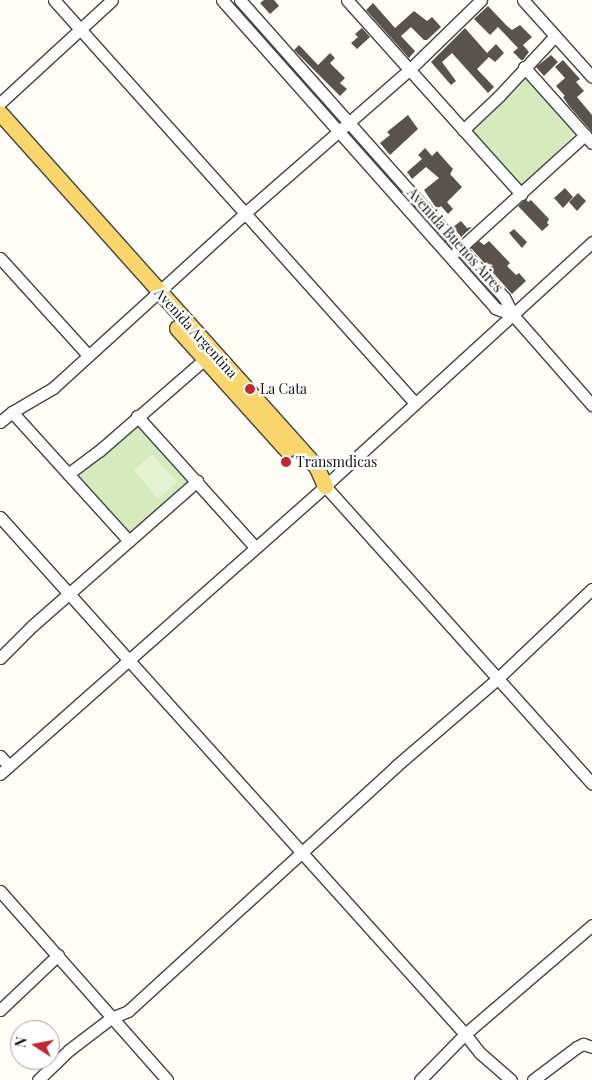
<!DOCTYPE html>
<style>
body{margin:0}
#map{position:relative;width:592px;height:1080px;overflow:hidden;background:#fffdf5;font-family:"Playfair Display",serif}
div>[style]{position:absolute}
.green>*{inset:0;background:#d5ebbd}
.pitch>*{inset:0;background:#e6f2cf}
.building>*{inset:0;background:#5a524d}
.roads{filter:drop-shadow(1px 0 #444) drop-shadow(-1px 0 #444) drop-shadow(0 1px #444) drop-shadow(0 -1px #444)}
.minor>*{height:11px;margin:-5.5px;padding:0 5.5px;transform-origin:5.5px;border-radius:5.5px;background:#fff}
.major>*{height:15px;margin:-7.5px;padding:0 7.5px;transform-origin:7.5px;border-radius:7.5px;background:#f9d66b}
.dots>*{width:14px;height:14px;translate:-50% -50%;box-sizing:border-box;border:2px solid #fff;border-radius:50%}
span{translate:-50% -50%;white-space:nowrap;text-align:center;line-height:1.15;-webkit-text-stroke:5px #fff;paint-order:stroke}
.street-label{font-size:14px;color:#111}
.poi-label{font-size:14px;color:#111}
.left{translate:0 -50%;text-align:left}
.north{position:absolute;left:10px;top:1020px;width:50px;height:50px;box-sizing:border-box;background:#fff;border:1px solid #a0a0a0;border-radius:50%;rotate:281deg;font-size:14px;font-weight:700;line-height:20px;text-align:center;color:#111}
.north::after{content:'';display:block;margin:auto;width:18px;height:22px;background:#c4262e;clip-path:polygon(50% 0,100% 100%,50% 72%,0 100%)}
</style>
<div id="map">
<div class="green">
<i style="clip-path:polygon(243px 9px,338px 116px,334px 120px,238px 13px)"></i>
<i style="clip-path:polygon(524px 75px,577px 132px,522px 187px,471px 129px)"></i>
<i style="clip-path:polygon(356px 136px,450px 242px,446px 245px,352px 139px)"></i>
<i style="clip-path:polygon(136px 424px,189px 481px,130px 532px,77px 474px,105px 454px)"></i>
</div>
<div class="pitch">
<i style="clip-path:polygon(152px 454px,177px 482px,158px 499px,134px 470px)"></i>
</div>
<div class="building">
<i style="clip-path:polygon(264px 0,274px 0,279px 6px,270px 14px,260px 3px)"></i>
<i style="clip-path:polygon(373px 3px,395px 28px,414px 11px,427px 21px,432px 17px,441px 27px,427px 40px,424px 40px,411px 27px,401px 36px,415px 51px,409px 58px,366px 10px)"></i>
<i style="clip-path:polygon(488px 6px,507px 26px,512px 30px,520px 25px,532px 37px,523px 45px,529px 52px,523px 60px,521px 60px,513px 52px,518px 48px,498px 27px,490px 35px,474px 19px)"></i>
<i style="clip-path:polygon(362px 28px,370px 37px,357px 49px,351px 43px,358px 37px,355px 34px)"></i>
<i style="clip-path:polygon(465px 28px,487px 53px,496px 44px,504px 53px,495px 62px,489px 57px,477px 69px,494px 87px,488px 93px,452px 53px,442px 62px,456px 81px,451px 85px,431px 62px)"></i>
<i style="clip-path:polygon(299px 45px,318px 65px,330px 53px,335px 58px,330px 63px,345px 78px,340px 83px,347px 89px,340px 96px,294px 50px)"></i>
<i style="clip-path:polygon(551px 55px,558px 62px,544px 76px,536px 67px)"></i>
<i style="clip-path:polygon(563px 60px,580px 79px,576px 82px,584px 91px,577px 97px,592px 115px,592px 132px,569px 106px,563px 97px,565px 96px,556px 86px,565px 78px,555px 67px)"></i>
<i style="clip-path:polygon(408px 115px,418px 129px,390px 155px,380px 143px,390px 135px,387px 132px)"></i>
<i style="clip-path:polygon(425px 148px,432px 156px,437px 151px,444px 159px,453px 169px,450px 174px,462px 187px,447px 202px,453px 209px,448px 214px,441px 206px,437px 209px,424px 190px,439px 178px,426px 167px,412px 179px,407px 172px,422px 159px,418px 155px)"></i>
<i style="clip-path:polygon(565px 188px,573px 197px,563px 208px,554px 198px)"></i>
<i style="clip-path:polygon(578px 193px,586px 201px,577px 211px,569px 202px)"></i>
<i style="clip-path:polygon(526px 199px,528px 202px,531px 200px,549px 219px,547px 223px,549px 225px,542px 231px,518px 206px)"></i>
<i style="clip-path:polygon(461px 221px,467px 228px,472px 227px,461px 237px,453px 227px)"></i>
<i style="clip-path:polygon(514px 229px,527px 242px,522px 248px,509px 233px)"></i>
<i style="clip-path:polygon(479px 241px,484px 245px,489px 241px,510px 263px,507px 266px,516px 275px,519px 273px,526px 281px,512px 294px,471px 248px)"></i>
</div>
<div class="roads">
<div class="minor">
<i style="left:54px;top:0;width:541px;rotate:48.15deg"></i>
<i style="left:222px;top:0;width:412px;rotate:48.4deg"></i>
<i style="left:495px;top:308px;width:19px;rotate:21deg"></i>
<i style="left:240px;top:0;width:397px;rotate:48.4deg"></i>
<i style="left:504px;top:297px;width:20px;rotate:63deg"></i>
<i style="left:513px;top:315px;width:120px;rotate:48.7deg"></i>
<i style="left:347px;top:0;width:261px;rotate:48.1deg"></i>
<i style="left:523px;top:0;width:103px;rotate:48.1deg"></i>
<i style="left:524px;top:67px;width:102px;rotate:48.2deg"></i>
<i style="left:0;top:103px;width:152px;rotate:-42.6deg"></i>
<i style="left:463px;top:130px;width:50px;rotate:-43.4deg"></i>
<i style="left:499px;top:96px;width:82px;rotate:-47deg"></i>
<i style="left:457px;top:251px;width:173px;rotate:-42.2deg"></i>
<i style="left:0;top:258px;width:131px;rotate:47.8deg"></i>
<i style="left:12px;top:412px;width:174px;rotate:47.8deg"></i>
<i style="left:137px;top:416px;width:176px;rotate:48deg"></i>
<i style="left:0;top:422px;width:16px;rotate:-40deg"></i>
<i style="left:12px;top:412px;width:48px;rotate:-30.3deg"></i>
<i style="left:53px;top:388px;width:260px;rotate:-42.3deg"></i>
<i style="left:245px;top:213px;width:218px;rotate:-41.1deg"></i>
<i style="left:409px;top:70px;width:100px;rotate:-44.2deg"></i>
<i style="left:68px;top:474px;width:39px;rotate:-37deg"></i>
<i style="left:99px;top:451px;width:140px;rotate:-41deg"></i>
<i style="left:325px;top:486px;width:400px;rotate:48.1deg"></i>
<i style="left:0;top:517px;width:695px;rotate:48.03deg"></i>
<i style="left:465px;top:1034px;width:24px;rotate:52deg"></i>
<i style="left:480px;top:1053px;width:41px;rotate:41.1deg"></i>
<i style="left:0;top:658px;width:45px;rotate:-45deg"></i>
<i style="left:32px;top:626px;width:220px;rotate:-41.3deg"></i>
<i style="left:0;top:756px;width:13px;rotate:48deg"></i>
<i style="left:0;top:774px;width:434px;rotate:-41.5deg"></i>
<i style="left:325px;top:486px;width:362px;rotate:-42.4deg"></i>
<i style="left:0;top:891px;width:252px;rotate:48.5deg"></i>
<i style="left:0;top:1010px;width:80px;rotate:-43.5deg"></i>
<i style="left:38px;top:1080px;width:43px;rotate:-44.1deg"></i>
<i style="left:69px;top:1050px;width:53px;rotate:-37.3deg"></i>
<i style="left:111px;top:1018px;width:18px;rotate:-22deg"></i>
<i style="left:128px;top:1011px;width:363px;rotate:-42.4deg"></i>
<i style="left:396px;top:766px;width:133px;rotate:-40.7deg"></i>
<i style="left:497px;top:679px;width:131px;rotate:-43.5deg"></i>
<i style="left:420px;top:1080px;width:64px;rotate:-45.6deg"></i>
<i style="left:465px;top:1034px;width:167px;rotate:-40.6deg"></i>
<i style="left:533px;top:1080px;width:55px;rotate:-36.9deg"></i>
<i style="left:577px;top:1047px;width:7px;rotate:-27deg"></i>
<i style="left:583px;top:1044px;width:9px;rotate:18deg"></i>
</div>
<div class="major">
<i style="left:0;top:113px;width:476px;rotate:48.2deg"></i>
<i style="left:317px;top:468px;width:20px;rotate:66deg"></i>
<i style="left:177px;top:328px;width:164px;rotate:48deg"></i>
</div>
</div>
<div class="dots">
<i style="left:250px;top:389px;background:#c4262e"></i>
<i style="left:286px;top:462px;background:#c4262e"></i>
</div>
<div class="street-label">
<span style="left:455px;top:240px;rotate:48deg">Avenida Buenos Aires</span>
<span style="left:196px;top:333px;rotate:48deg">Avenida Argentina</span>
</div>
<div class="poi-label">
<span class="left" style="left:260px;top:389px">La Cata</span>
<span class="left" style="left:296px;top:462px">Transmdicas</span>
</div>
<div class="north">N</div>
</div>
